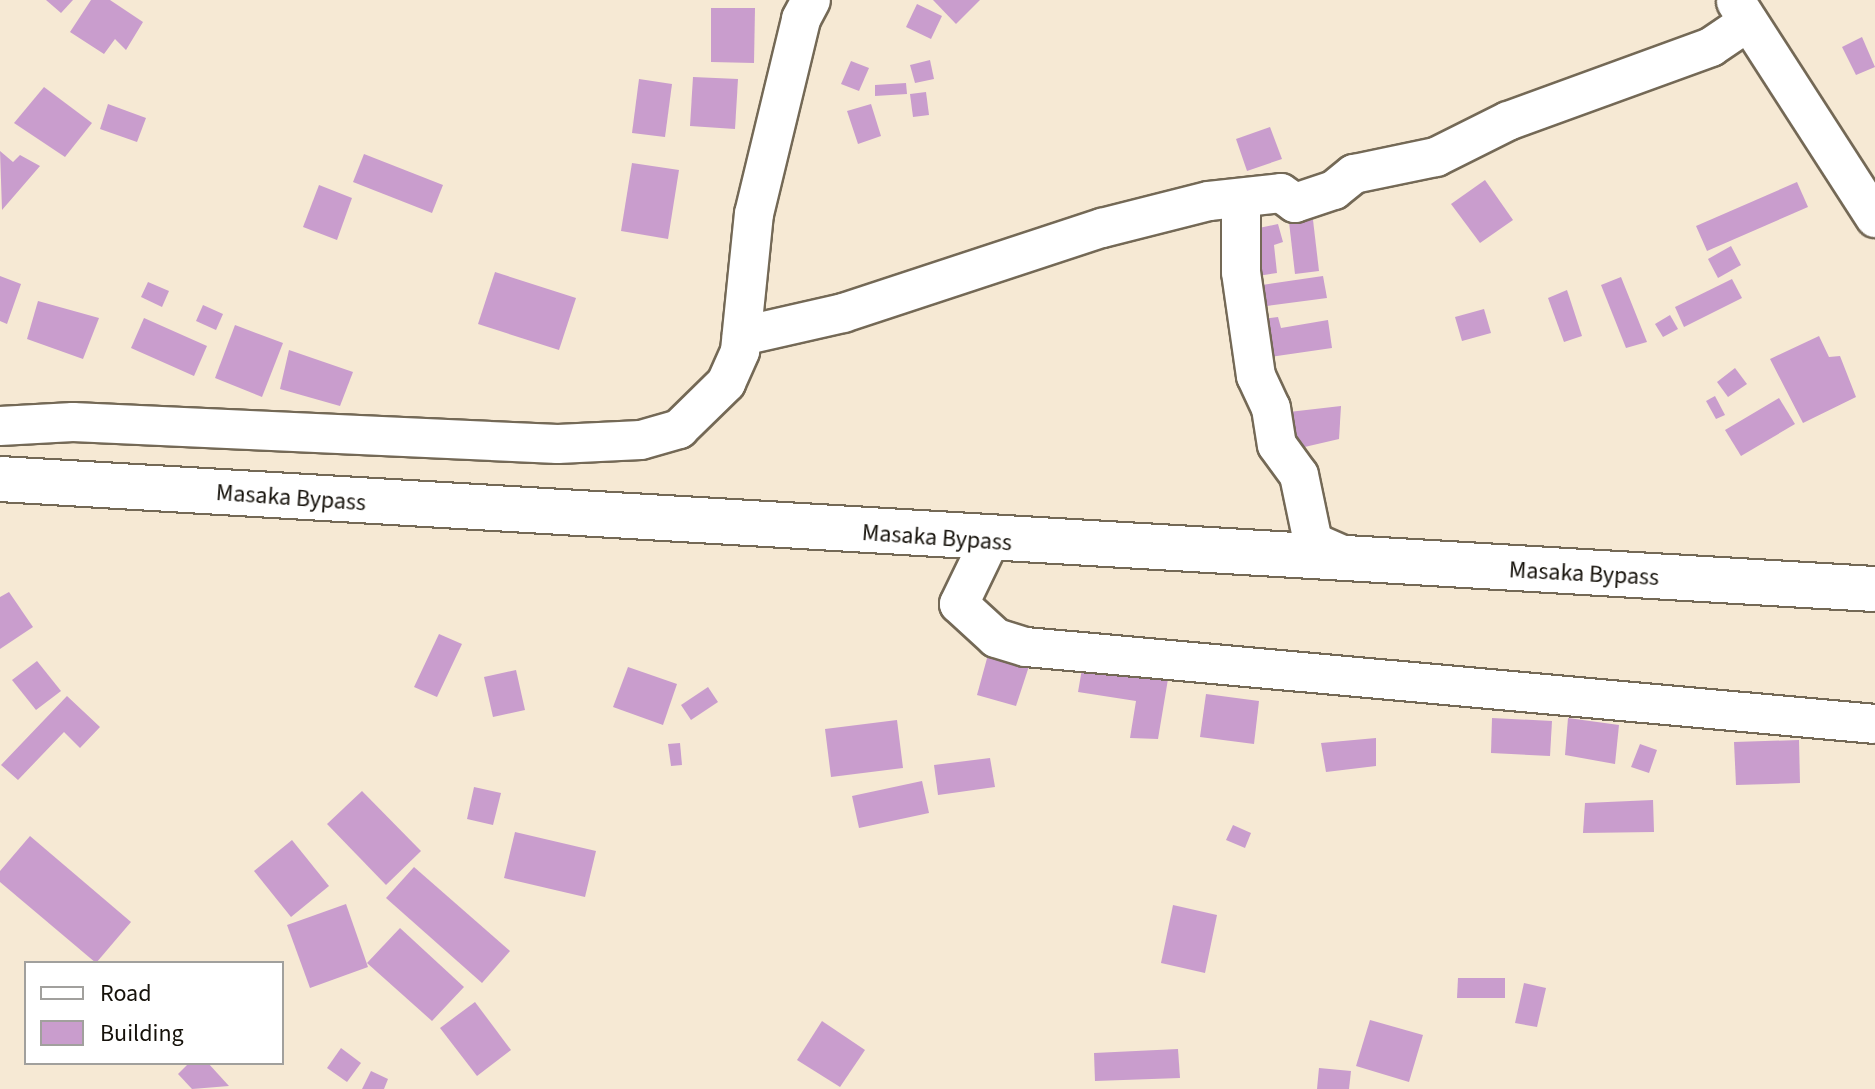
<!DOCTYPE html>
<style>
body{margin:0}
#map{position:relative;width:1875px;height:1089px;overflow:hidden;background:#f6e9d4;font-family:"Source Sans 3",sans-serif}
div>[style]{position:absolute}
.building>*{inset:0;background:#c99dcd}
.roads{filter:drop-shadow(2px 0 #746956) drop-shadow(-2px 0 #746956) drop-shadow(0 2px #746956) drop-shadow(0 -2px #746956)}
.minor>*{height:38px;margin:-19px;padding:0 19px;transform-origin:19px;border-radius:19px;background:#fff}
.trunk>*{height:44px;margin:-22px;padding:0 22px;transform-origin:22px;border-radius:22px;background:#fff}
span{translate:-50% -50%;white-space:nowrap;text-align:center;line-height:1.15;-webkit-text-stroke:7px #fff;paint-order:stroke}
.street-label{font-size:24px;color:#15110a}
.legend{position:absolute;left:24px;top:961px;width:260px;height:104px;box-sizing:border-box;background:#fff;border:2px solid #a1a09d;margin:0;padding:10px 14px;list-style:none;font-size:24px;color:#15110a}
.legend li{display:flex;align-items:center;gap:16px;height:40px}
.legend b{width:40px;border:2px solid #a1a09d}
</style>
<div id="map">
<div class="building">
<i style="clip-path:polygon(46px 0,73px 0,61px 13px)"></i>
<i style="clip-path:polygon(91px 0,110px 0,143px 22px,126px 50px,115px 39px,104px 54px,70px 32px)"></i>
<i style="clip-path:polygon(933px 0,980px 0,956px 24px)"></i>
<i style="clip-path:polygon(917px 4px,942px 16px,931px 39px,906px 27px)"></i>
<i style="clip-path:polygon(711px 8px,755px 8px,754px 63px,711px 62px)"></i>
<i style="clip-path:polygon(1862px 37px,1875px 67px,1856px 75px,1842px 47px)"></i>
<i style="clip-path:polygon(930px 60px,934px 79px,915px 83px,910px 65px)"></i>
<i style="clip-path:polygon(851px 61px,869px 68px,859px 91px,841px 84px)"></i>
<i style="clip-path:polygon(693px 77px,738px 79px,735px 129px,690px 126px)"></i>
<i style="clip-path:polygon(639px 79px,672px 84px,665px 137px,632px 133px)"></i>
<i style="clip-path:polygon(906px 83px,907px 94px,875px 96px,875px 85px)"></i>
<i style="clip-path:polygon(44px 87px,92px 123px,65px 157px,14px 123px)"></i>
<i style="clip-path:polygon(926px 92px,929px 115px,913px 117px,910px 94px)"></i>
<i style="clip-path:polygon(108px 104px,146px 118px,137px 142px,100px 129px)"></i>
<i style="clip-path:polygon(871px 104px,881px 136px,858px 144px,847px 111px)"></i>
<i style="clip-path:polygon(1270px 127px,1282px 159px,1247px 171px,1236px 139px)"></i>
<i style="clip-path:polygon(0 151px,13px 162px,20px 155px,40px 166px,2px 210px)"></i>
<i style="clip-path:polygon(364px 154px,443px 185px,432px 213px,353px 182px)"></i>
<i style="clip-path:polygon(632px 163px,679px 170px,668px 239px,621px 231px)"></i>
<i style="clip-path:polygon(1485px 180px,1513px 220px,1480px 243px,1451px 204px)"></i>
<i style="clip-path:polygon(1797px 182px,1808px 207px,1707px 251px,1696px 226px)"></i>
<i style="clip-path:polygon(319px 185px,352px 198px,337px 240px,303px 227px)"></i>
<i style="clip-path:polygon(1313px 220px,1319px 271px,1295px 274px,1289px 222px)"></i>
<i style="clip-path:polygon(1278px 224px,1283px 242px,1274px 245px,1277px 273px,1258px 276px,1254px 229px)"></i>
<i style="clip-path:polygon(1731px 246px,1741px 265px,1718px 278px,1708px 259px)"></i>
<i style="clip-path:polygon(495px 272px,576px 298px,559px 350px,478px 324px)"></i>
<i style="clip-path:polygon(0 276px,21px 284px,7px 324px,0 321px)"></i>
<i style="clip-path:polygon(1323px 276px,1327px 298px,1267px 306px,1262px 285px)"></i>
<i style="clip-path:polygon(1621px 277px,1647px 342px,1626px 348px,1601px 285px)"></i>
<i style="clip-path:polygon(1732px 279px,1742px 298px,1684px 327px,1675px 307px)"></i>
<i style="clip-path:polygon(148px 282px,169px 291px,162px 307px,141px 297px)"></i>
<i style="clip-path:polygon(1567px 290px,1582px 336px,1564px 342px,1548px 298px)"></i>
<i style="clip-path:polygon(38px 301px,99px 318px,83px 359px,27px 339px)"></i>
<i style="clip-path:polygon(203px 305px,223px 314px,216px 330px,196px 321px)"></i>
<i style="clip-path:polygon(1484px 309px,1491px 333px,1462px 341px,1455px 317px)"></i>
<i style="clip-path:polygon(1670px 315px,1678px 329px,1663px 337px,1655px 324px)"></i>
<i style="clip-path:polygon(1278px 317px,1281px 328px,1328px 320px,1332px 348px,1264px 358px,1262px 319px)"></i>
<i style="clip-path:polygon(144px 318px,207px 346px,194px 376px,131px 348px)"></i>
<i style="clip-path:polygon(235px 325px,283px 343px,262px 397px,215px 378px)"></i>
<i style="clip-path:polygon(1819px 336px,1829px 357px,1840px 356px,1856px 397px,1803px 423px,1770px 359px)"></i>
<i style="clip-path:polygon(289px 350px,353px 372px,340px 406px,280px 389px)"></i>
<i style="clip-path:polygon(1735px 368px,1747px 384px,1728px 397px,1717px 382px)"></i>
<i style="clip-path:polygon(1715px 396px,1725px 415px,1716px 419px,1706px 401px)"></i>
<i style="clip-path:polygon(1779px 398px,1795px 424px,1741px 456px,1725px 430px)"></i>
<i style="clip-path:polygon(1341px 406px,1339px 439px,1296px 449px,1289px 412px)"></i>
<i style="clip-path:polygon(9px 592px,33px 627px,0 649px,0 597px)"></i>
<i style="clip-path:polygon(439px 634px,462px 644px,437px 697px,414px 687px)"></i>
<i style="clip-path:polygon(989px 651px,1030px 663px,1016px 706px,977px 695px)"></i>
<i style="clip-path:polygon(37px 661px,61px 691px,36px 710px,12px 680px)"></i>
<i style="clip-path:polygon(1083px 663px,1168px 679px,1158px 739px,1130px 738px,1136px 701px,1078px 692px)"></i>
<i style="clip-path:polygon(628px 667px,677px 684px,663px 725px,613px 707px)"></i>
<i style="clip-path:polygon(516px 670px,525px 710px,493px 717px,484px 677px)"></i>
<i style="clip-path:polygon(708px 687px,718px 702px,691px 720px,681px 705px)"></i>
<i style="clip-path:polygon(1206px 694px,1259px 701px,1254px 744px,1200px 737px)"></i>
<i style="clip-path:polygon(67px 696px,100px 727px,80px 748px,64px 732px,18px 780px,1px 765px)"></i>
<i style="clip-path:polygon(1492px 718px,1552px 721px,1550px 756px,1491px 753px)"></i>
<i style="clip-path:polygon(1568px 718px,1619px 725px,1615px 764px,1565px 755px)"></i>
<i style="clip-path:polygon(897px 720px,903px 768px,831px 777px,825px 729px)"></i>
<i style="clip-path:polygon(1376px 738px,1376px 766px,1326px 772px,1321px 743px)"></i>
<i style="clip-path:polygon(1799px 740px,1800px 783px,1736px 785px,1734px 742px)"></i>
<i style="clip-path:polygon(680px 743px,682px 765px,671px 766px,668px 744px)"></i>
<i style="clip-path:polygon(1640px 744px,1657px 750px,1649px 773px,1631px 767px)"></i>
<i style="clip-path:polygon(990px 758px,995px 787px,938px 795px,934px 765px)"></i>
<i style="clip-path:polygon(922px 781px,929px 813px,859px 828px,852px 796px)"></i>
<i style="clip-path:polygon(474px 787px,501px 793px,493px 825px,467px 819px)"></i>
<i style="clip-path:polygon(362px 791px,421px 851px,386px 885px,327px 824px)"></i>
<i style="clip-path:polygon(1653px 800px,1654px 832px,1583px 833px,1585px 803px)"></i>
<i style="clip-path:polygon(1233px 825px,1251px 833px,1245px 848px,1226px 840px)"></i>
<i style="clip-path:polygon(515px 832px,596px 851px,585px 897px,504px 878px)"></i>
<i style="clip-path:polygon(30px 836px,131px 922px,96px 963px,0 882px,0 871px)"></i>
<i style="clip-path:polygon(292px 840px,329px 886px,291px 917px,254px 871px)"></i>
<i style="clip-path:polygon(414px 867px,510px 951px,482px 983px,386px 898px)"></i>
<i style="clip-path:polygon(346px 904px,368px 967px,310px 988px,287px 925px)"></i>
<i style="clip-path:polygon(1173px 905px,1217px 915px,1205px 973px,1161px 963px)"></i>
<i style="clip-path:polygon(400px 928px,464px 987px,432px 1021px,367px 963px)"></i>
<i style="clip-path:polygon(1458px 978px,1505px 978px,1505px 998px,1457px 998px)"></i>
<i style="clip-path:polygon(1524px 983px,1546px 988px,1537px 1027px,1515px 1023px)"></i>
<i style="clip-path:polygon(475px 1002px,511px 1050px,477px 1076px,440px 1028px)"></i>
<i style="clip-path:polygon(1370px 1020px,1423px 1035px,1409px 1082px,1356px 1066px)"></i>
<i style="clip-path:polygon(822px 1021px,865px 1050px,840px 1087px,797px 1060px)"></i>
<i style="clip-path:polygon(341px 1048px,361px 1063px,347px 1082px,327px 1068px)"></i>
<i style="clip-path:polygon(1178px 1049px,1180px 1078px,1095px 1081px,1094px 1053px)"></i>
<i style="clip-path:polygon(189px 1063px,208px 1063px,229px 1086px,192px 1089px,178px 1074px)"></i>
<i style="clip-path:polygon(1319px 1068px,1351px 1071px,1349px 1089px,1317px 1089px)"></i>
<i style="clip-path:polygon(371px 1071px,388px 1079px,384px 1089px,362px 1089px)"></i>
</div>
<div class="roads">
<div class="minor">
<i style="left:1736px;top:2px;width:257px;rotate:57.2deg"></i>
<i style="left:1241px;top:202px;width:70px;rotate:90deg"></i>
<i style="left:1241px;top:272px;width:105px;rotate:81.8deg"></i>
<i style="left:1256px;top:376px;width:35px;rotate:65deg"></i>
<i style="left:1271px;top:408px;width:37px;rotate:81deg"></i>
<i style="left:1277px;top:445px;width:37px;rotate:54deg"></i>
<i style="left:1299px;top:475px;width:68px;rotate:78.2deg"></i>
<i style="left:1313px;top:542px;width:43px;rotate:23.6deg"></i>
<i style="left:742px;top:336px;width:104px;rotate:-12.8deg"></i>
<i style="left:843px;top:313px;width:273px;rotate:-18.2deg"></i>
<i style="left:1102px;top:228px;width:110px;rotate:-14.2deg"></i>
<i style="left:1209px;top:201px;width:72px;rotate:-6.3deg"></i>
<i style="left:1281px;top:193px;width:17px;rotate:36deg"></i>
<i style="left:1295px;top:203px;width:41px;rotate:-18.4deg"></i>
<i style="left:1334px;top:190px;width:26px;rotate:-39deg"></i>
<i style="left:1354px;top:174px;width:84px;rotate:-11.7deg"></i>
<i style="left:1436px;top:157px;width:80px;rotate:-26.6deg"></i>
<i style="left:1508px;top:121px;width:216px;rotate:-20deg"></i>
<i style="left:1711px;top:47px;width:45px;rotate:-34deg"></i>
<i style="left:0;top:426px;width:73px;rotate:-3.1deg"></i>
<i style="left:73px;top:422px;width:485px;rotate:2.6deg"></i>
<i style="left:558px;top:444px;width:83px;rotate:-2.8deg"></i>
<i style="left:641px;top:440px;width:40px;rotate:-16deg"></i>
<i style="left:679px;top:429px;width:66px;rotate:-44.4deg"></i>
<i style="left:726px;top:383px;width:35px;rotate:-66deg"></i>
<i style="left:740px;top:351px;width:138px;rotate:-84.2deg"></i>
<i style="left:754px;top:214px;width:201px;rotate:-76.4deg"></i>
<i style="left:801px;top:19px;width:21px;rotate:-62deg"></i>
<i style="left:989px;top:542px;width:69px;rotate:115.8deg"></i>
<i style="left:959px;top:604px;width:50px;rotate:42.6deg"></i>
<i style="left:996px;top:638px;width:31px;rotate:17deg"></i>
<i style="left:1026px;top:647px;width:852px;rotate:5.18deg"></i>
</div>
<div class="trunk">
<i style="left:0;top:479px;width:1878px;rotate:3.36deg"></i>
</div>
</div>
<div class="street-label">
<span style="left:291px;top:498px;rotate:4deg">Masaka Bypass</span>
<span style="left:937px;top:538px;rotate:4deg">Masaka Bypass</span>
<span style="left:1584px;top:574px;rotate:3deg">Masaka Bypass</span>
</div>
<ul class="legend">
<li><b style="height:10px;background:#fff"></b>Road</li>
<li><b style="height:22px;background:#c99dcd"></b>Building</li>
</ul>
</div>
